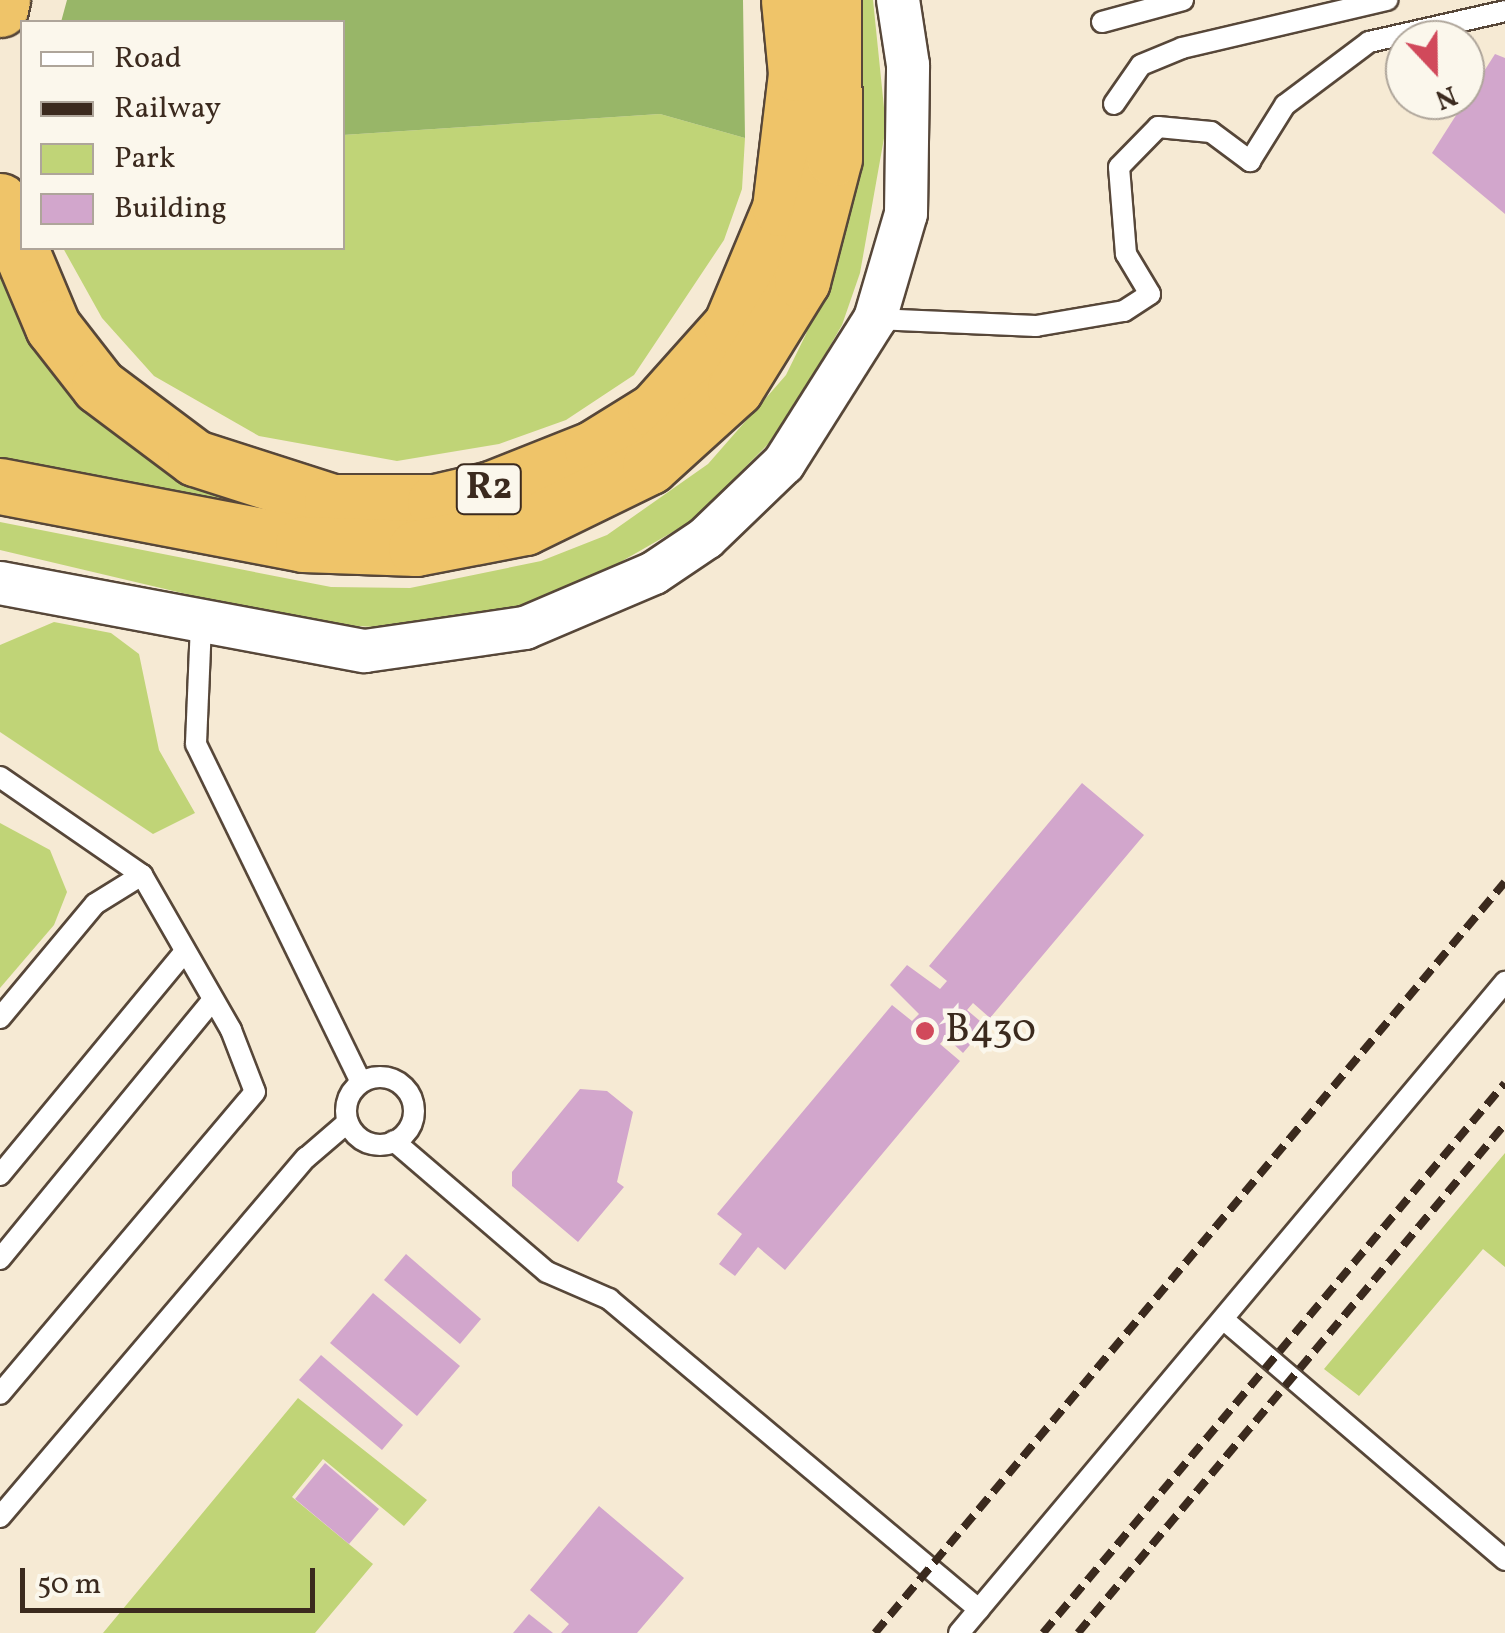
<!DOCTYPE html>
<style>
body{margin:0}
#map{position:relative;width:1505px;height:1633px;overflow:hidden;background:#f6ead4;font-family:Vollkorn,serif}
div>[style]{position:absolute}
.green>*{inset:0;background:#c0d477}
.forest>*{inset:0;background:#98b668}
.building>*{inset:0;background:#d2a6cc}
.roads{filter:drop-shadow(2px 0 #574739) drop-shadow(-2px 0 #574739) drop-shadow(0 2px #574739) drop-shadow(0 -2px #574739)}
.service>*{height:20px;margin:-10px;padding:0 10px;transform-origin:10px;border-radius:10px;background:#fff}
.service>.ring{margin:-10px;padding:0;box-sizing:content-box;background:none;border:20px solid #fff;border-radius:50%}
.minor>*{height:42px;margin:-21px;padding:0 21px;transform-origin:21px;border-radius:21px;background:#fff}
.motorway>*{height:55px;margin:-27.5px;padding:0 27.5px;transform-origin:27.5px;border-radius:27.5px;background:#efc469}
.rail>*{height:8px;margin-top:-4px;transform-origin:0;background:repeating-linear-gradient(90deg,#3b2a1e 0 15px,transparent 0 23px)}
.dots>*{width:28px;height:28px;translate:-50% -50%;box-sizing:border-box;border:5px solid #fbf7ec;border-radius:50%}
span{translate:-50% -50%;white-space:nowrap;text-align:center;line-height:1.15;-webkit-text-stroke:9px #fbf7ec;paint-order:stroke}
.shield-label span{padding:2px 8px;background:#fbf7ec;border:2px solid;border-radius:8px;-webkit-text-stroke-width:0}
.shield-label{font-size:38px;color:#3b2a1e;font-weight:700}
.poi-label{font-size:40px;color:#3b2a1e}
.left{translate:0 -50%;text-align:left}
.legend{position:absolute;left:20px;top:20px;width:325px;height:230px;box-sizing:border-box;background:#fbf7ec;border:2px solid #aea59a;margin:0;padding:12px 18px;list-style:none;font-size:30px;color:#3b2a1e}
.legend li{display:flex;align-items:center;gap:20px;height:50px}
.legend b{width:50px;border:2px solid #aea59a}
.north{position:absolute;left:1385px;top:20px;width:100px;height:100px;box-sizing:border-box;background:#fbf7ec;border:2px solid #aea59a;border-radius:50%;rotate:158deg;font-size:28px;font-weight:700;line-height:40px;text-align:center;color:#3b2a1e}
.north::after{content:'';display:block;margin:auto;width:35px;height:45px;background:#d1495b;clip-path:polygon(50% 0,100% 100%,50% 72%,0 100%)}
.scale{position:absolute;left:20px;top:1568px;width:295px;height:45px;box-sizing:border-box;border:5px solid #3b2a1e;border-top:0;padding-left:12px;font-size:30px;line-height:35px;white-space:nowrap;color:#3b2a1e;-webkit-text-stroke:8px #fbf7ec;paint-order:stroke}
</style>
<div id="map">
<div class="green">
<i style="clip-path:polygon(859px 0,873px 0,886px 127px,860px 273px,842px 325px,781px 431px,692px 521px,582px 584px,516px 607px,446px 624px,374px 627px,309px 623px,0 550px,0 522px,331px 587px,410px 588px,541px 561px,607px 535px,708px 464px,786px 375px,806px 334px,848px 212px,860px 130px)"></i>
<i style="clip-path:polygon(660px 114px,745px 138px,742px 189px,724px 240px,634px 375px,566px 420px,499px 444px,397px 461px,259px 436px,154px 376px,102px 318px,63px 248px,342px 248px,343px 135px)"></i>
<i style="clip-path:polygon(0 268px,63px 373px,380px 525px,723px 374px,372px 534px,0 463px)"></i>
<i style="clip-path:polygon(54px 622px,111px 633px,139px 654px,159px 750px,195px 813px,153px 834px,0 732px,0 645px)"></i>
<i style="clip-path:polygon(0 823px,50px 850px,67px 892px,54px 925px,0 988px)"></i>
<i style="clip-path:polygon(1505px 1153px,1505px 1267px,1483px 1249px,1359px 1396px,1324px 1369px)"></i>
<i style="clip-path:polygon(298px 1398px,427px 1500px,404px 1526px,323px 1459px,292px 1497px,373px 1564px,315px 1633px,103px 1633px)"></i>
</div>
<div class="forest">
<i style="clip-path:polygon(67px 0,743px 0,745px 138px,660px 114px,343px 135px,342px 22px,61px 22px)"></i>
</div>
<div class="building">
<i style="clip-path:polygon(1495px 54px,1505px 58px,1505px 214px,1432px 153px)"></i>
<i style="clip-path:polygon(1082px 783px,1144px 835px,990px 1018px,973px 1003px,967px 1010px,986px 1026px,963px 1053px,946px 1037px,940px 1044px,960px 1061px,785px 1270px,758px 1247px,735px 1276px,719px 1264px,742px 1234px,717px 1214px,892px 1005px,912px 1021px,919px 1014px,890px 985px,907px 965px,940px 989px,947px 981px,929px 966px)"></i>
<i style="clip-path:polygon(580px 1089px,607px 1091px,633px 1112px,617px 1182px,624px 1187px,578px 1242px,512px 1186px,512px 1172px)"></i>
<i style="clip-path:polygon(406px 1254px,481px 1319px,460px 1344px,384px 1280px)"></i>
<i style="clip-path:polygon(373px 1293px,460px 1366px,417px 1416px,330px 1343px)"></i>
<i style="clip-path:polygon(321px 1355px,403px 1425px,382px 1450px,299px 1380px)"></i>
<i style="clip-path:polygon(325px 1463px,379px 1509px,349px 1544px,295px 1499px)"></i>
<i style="clip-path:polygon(599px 1506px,684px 1578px,637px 1633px,561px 1633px,569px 1624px,530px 1590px)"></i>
<i style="clip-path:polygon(529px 1614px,553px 1633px,513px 1633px)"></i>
</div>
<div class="roads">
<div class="service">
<i style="left:1102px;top:22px;width:84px;rotate:-15.2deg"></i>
<i style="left:1114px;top:104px;width:47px;rotate:-55.3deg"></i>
<i style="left:1141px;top:65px;width:44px;rotate:-22.5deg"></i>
<i style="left:1182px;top:48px;width:211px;rotate:-13.2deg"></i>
<i style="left:875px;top:319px;width:161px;rotate:2.5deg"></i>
<i style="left:1036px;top:326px;width:89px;rotate:-9.7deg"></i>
<i style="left:1124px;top:311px;width:31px;rotate:-33deg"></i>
<i style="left:1150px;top:294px;width:47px;rotate:-121deg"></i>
<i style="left:1126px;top:254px;width:87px;rotate:-94.6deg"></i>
<i style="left:1119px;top:167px;width:56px;rotate:-45.7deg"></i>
<i style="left:1158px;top:127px;width:53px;rotate:5.4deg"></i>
<i style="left:1211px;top:132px;width:49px;rotate:36.6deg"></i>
<i style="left:1250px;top:161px;width:66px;rotate:-58deg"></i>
<i style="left:1285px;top:105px;width:105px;rotate:-36.9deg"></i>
<i style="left:1369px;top:42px;width:139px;rotate:-12.8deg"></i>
<i style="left:201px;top:624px;width:120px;rotate:92.4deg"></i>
<i style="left:196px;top:744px;width:376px;rotate:64deg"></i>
<i style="left:0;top:777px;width:173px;rotate:34.6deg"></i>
<i style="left:142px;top:875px;width:179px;rotate:60.1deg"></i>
<i style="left:231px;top:1030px;width:66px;rotate:68.8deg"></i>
<i style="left:255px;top:1092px;width:395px;rotate:130.2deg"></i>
<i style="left:0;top:1018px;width:148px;rotate:-50.2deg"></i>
<i style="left:95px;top:904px;width:55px;rotate:-31.7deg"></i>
<i class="ring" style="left:346px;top:1077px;width:48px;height:48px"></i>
<i style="left:394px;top:1141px;width:201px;rotate:40.6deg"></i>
<i style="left:547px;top:1272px;width:68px;rotate:23.5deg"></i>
<i style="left:609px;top:1299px;width:483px;rotate:40deg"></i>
<i style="left:0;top:1175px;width:286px;rotate:-50.4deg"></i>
<i style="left:0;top:1259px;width:334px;rotate:-50.6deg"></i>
<i style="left:1223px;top:1319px;width:371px;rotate:40.5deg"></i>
<i style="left:0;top:1517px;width:472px;rotate:-49.6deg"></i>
<i style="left:306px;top:1158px;width:55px;rotate:-40.6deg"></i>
<i style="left:959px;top:1633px;width:850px;rotate:-50.01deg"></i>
</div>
<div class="minor">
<i style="left:0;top:583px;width:371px;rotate:10.6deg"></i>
<i style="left:365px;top:651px;width:162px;rotate:-8.2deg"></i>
<i style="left:525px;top:628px;width:140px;rotate:-23.1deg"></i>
<i style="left:654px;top:573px;width:63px;rotate:-33.9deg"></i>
<i style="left:706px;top:538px;width:108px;rotate:-43.9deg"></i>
<i style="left:784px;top:463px;width:170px;rotate:-57.7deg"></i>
<i style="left:875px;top:319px;width:109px;rotate:-73.6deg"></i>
<i style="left:906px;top:214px;width:149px;rotate:-89.2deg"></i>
<i style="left:908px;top:65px;width:66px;rotate:-98.7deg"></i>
</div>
<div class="motorway">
<i style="left:0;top:9px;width:9px;rotate:-77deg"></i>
<i style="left:0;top:201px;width:137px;rotate:67.2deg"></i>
<i style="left:53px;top:327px;width:75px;rotate:52.1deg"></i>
<i style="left:99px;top:386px;width:120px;rotate:36.9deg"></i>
<i style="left:195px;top:458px;width:144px;rotate:17.8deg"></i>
<i style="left:332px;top:502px;width:103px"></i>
<i style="left:435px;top:502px;width:57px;rotate:-13.1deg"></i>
<i style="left:491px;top:489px;width:109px;rotate:-21.6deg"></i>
<i style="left:592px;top:449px;width:74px;rotate:-31.8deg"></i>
<i style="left:655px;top:410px;width:114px;rotate:-48.2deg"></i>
<i style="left:731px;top:325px;width:127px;rotate:-67.3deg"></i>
<i style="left:780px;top:208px;width:136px;rotate:-83.2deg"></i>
<i style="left:796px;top:73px;width:73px;rotate:-95.5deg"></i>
<i style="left:0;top:486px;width:309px;rotate:10.8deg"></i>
<i style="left:303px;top:544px;width:113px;rotate:2deg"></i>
<i style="left:416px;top:548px;width:111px;rotate:-10.9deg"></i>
<i style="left:525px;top:527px;width:139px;rotate:-26deg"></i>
<i style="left:650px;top:466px;width:115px;rotate:-42.2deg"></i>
<i style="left:735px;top:389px;width:127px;rotate:-58.2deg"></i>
<i style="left:802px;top:281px;width:127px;rotate:-75.4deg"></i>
<i style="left:834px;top:158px;width:158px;rotate:-90.4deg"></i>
</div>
</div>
<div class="rail">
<i style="left:875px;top:1633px;width:980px;rotate:-50.01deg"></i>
<i style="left:1043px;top:1633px;width:718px;rotate:-49.97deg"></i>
<i style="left:1078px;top:1633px;width:664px;rotate:-50.01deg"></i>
</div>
<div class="dots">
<i style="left:925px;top:1031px;background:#d1495b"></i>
</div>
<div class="shield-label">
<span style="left:489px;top:489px">R2</span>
</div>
<div class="poi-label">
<span class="left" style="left:945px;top:1031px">B430</span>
</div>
<ul class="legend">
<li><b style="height:12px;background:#fff"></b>Road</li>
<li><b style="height:12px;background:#3b2a1e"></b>Railway</li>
<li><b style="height:28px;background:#c0d477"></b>Park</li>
<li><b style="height:28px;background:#d2a6cc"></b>Building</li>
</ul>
<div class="north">N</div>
<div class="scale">50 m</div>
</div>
